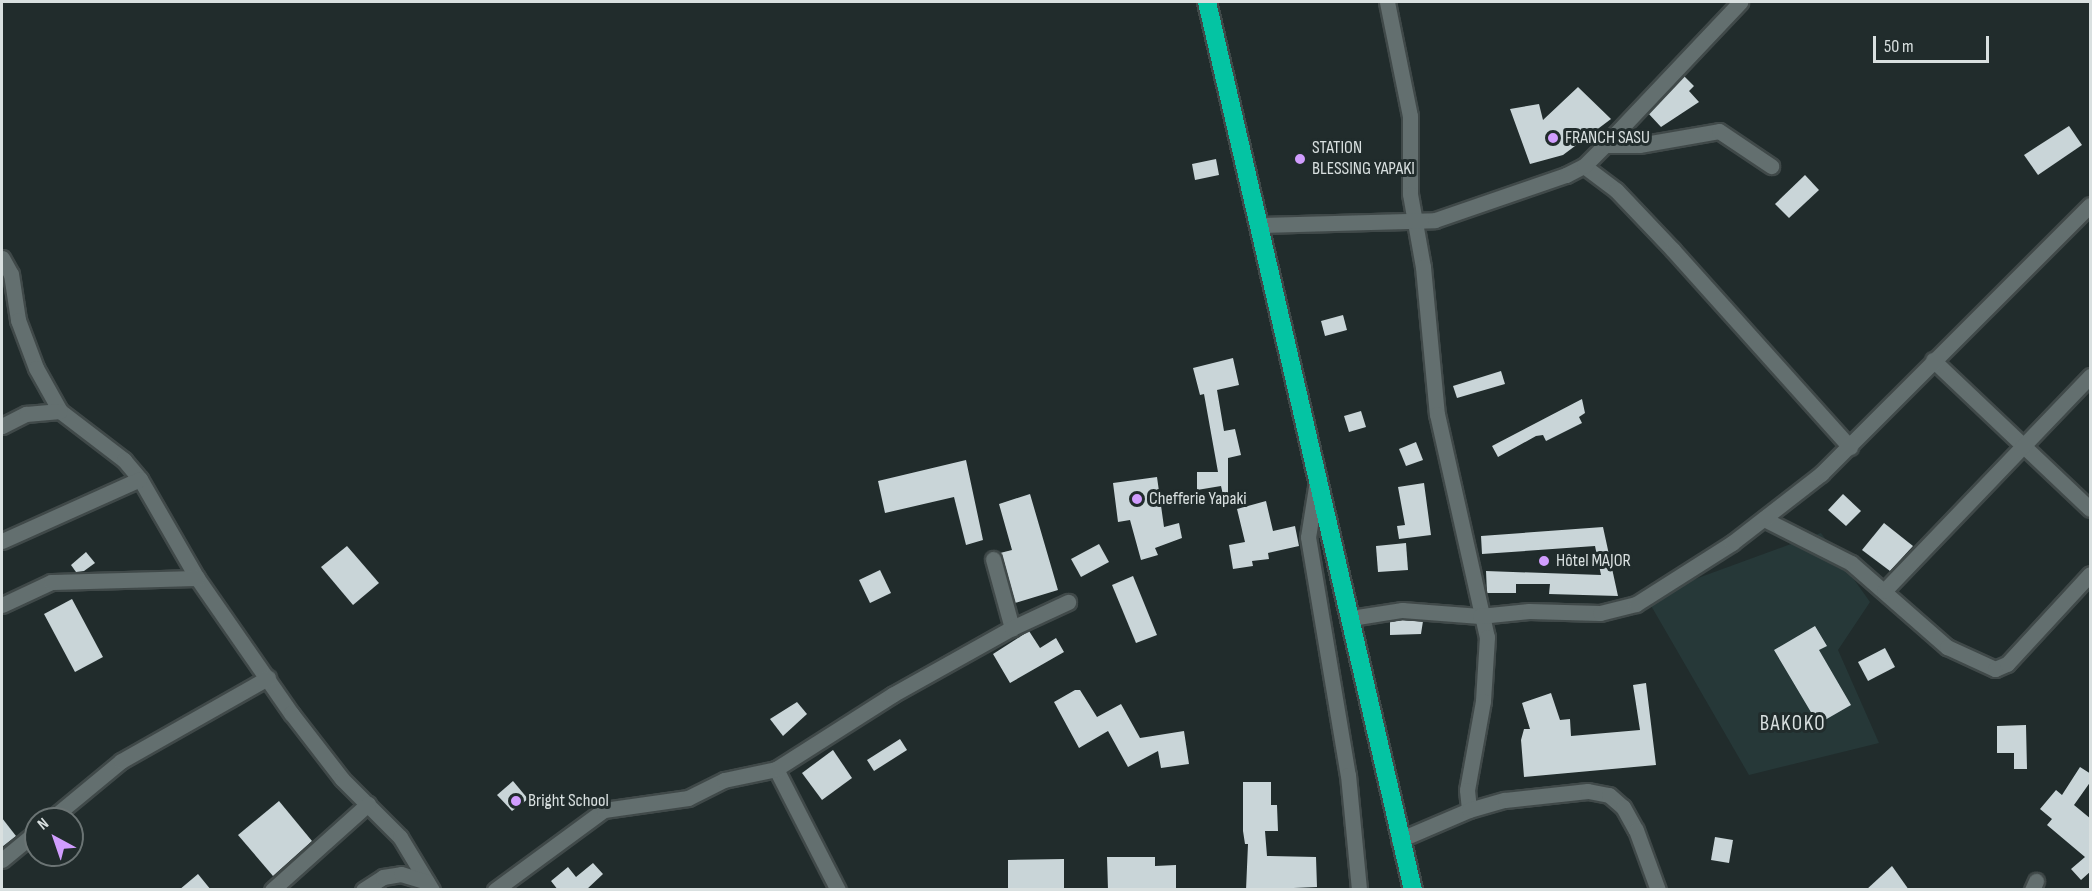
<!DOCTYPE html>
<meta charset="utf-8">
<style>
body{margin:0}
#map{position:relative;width:2092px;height:891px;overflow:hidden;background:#212c2c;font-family:"Sofia Sans Condensed",sans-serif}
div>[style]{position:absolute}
.built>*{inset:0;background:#263838}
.building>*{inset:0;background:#c9d5d8}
.roads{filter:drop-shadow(2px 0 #404949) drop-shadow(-2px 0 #404949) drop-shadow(0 2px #404949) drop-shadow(0 -2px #404949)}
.minor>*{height:15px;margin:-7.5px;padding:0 7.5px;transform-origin:7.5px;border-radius:7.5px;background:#636f6f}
.highway>*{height:18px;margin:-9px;padding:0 9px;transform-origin:9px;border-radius:9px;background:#04c4a3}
.dots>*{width:16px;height:16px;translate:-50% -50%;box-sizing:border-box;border:3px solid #212c2c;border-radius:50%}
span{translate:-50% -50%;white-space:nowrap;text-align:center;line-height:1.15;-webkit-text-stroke:6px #212c2c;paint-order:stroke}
.poi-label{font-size:18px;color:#d9e0e0}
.left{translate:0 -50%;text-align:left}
.quarter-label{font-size:21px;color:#d9e0e0;letter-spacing:1.5px}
.frame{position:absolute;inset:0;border:3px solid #d9e0e0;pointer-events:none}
.north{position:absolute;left:24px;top:807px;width:60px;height:60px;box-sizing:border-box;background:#212c2c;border:2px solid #6b7474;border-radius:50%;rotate:320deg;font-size:16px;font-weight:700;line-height:24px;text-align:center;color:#d9e0e0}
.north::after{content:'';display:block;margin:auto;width:21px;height:27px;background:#d19dfe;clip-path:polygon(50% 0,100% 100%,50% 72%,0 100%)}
.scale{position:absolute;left:1873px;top:36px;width:116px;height:27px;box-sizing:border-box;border:3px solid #d9e0e0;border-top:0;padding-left:8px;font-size:18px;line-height:21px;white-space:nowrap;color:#d9e0e0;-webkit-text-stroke:4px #212c2c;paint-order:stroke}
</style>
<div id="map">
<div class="built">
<i style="clip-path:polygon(1821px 533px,1870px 602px,1838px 650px,1879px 743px,1749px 775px,1646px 597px)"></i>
</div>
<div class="building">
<i style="clip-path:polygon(1684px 76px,1694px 86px,1689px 91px,1699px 102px,1661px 127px,1648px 113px)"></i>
<i style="clip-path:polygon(1578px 87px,1611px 119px,1563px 155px,1530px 164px,1510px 109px,1539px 104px,1543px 120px)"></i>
<i style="clip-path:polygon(2069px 126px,2082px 145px,2038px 175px,2024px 155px)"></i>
<i style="clip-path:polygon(1216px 159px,1219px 175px,1195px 180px,1192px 164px)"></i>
<i style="clip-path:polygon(1805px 175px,1819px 190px,1789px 218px,1775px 204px)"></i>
<i style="clip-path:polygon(1343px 315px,1347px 330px,1325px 336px,1321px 321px)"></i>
<i style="clip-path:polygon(1233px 358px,1239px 385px,1217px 390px,1224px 431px,1235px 429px,1241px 455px,1228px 458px,1228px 495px,1223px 495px,1221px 486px,1197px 490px,1197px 472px,1218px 472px,1204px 394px,1200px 395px,1193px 368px)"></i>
<i style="clip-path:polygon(1501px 371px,1505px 384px,1457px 398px,1453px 386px)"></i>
<i style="clip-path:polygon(1582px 399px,1585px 413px,1579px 417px,1582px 423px,1546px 441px,1543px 435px,1536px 436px,1498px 457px,1492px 446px)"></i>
<i style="clip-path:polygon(1361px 411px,1366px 427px,1349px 432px,1344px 416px)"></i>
<i style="clip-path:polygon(1416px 442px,1423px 460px,1406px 466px,1399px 449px)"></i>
<i style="clip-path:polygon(966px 460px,983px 540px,966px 545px,954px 497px,885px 513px,878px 481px)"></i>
<i style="clip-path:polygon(1157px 477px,1164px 527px,1179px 523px,1182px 538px,1155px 548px,1158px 555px,1141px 560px,1130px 520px,1118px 522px,1113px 483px)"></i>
<i style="clip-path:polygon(1424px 483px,1431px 535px,1399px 539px,1397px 526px,1405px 525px,1398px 487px)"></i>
<i style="clip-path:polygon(1030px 494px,1058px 590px,1015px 603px,1000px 553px,1012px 550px,999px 504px)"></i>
<i style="clip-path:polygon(1843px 494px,1861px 511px,1846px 526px,1828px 510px)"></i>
<i style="clip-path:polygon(1266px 501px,1273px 531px,1295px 526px,1299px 546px,1268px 553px,1269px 559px,1252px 561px,1253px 566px,1233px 569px,1229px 545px,1245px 542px,1237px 509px)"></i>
<i style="clip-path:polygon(1884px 523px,1913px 546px,1890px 571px,1862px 550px)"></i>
<i style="clip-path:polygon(1603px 527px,1618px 596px,1549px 594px,1550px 584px,1516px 584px,1516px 593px,1487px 593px,1486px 571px,1601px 575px,1595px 546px,1482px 554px,1481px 536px)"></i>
<i style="clip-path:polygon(1406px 543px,1408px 570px,1378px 572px,1376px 546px)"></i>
<i style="clip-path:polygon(1099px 544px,1109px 562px,1081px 577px,1071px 559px)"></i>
<i style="clip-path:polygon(347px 546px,379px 583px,353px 605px,321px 567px)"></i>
<i style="clip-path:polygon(86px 552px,95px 563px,84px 571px,76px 572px,71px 565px)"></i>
<i style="clip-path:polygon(880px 570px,891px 593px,870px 603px,859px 580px)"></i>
<i style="clip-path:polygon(1133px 576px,1157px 635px,1136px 643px,1112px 585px)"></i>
<i style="clip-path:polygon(72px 599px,103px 657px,75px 672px,44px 614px)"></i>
<i style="clip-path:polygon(1402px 620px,1423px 621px,1421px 634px,1390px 635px,1390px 622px)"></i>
<i style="clip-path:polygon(1815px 626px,1827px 646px,1819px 650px,1851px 705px,1818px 724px,1774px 650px)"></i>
<i style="clip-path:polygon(1029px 631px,1040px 648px,1056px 638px,1064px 652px,1010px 683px,993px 654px)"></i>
<i style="clip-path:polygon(1885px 648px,1895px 667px,1868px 681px,1858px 662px)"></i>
<i style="clip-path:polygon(1646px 683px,1656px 765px,1524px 777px,1521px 740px,1524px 729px,1530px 729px,1522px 703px,1551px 693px,1560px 720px,1570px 719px,1571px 736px,1640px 730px,1633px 685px)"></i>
<i style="clip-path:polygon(1075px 690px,1080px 690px,1097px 717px,1121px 704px,1140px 738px,1184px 731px,1189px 764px,1161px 768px,1158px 751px,1128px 767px,1108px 731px,1079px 748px,1054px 702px)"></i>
<i style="clip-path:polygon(797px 702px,807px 714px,783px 736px,770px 719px)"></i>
<i style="clip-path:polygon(2026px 725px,2027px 769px,2014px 769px,2014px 753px,1997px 753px,1997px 726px)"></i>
<i style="clip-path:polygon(900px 739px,907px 750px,874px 771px,867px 760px)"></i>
<i style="clip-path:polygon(833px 750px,852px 778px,822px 800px,802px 773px)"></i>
<i style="clip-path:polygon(2080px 767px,2091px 774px,2091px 781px,2074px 805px,2091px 819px,2091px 871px,2081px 880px,2071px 869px,2085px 857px,2047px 825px,2052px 819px,2040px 809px,2056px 790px,2062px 795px)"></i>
<i style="clip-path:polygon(513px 781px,528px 799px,512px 811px,497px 795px)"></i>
<i style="clip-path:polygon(1243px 782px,1271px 782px,1271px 805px,1277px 805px,1278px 831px,1265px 831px,1267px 856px,1316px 857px,1317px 887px,1246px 890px,1248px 844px,1245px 844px,1243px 831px)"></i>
<i style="clip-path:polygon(279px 801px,312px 841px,273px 876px,238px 835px)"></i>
<i style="clip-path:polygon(2px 818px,16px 836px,2px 847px)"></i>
<i style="clip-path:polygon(1715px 837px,1733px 840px,1729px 863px,1711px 860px)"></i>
<i style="clip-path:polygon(1107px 857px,1155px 857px,1155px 866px,1176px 865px,1176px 890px,1108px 890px)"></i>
<i style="clip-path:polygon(1064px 859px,1064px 890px,1008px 890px,1008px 860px)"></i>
<i style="clip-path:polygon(593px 863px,603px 874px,586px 890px,558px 890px,551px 881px,568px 867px,576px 877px)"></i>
<i style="clip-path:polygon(1892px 866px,1909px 890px,1866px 890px)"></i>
<i style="clip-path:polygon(198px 874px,211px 890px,179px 890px)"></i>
</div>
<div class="roads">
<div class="minor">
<i style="left:1387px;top:2px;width:116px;rotate:78.6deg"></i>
<i style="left:1410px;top:116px;width:78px;rotate:90deg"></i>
<i style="left:1410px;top:194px;width:74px;rotate:79.9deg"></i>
<i style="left:1423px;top:267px;width:148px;rotate:84.6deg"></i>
<i style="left:1437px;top:414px;width:229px;rotate:77.4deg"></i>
<i style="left:1487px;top:637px;width:64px;rotate:93.6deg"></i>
<i style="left:1483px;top:701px;width:90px;rotate:100.2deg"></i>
<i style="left:1467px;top:790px;width:20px;rotate:84deg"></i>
<i style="left:1605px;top:145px;width:197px;rotate:-46.6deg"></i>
<i style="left:1584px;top:166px;width:40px;rotate:37deg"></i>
<i style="left:1616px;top:190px;width:83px;rotate:46.5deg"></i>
<i style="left:1673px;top:250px;width:265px;rotate:48.1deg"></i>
<i style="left:1261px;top:225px;width:174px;rotate:-1.6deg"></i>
<i style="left:1435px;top:220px;width:139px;rotate:-19deg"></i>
<i style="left:1566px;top:175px;width:20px;rotate:-27deg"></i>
<i style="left:1584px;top:166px;width:30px;rotate:-45deg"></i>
<i style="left:1605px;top:145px;width:34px"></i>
<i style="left:1639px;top:145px;width:81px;rotate:-9.9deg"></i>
<i style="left:1719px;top:131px;width:63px;rotate:33.9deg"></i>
<i style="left:2px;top:258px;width:18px;rotate:61deg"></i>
<i style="left:11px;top:274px;width:47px;rotate:81.3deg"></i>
<i style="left:18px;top:320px;width:51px;rotate:69.4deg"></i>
<i style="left:36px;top:368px;width:49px;rotate:60.8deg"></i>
<i style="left:60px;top:411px;width:81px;rotate:37.4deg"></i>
<i style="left:124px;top:460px;width:25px;rotate:50deg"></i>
<i style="left:140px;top:479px;width:114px;rotate:60.1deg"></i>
<i style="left:197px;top:578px;width:165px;rotate:55.2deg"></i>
<i style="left:291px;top:713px;width:83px;rotate:52.3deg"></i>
<i style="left:342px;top:779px;width:82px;rotate:45deg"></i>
<i style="left:400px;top:837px;width:62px;rotate:58.9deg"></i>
<i style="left:1933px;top:360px;width:216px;rotate:43.5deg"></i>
<i style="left:2px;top:426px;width:27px;rotate:-27deg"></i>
<i style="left:26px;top:414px;width:34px;rotate:-5deg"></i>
<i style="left:1317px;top:481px;width:57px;rotate:99.1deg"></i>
<i style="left:1308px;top:537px;width:241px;rotate:80.5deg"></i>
<i style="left:1348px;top:775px;width:116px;rotate:84.5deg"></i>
<i style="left:1764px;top:519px;width:97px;rotate:26.8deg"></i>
<i style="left:1851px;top:563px;width:128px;rotate:41.2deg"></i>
<i style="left:1947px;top:647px;width:53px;rotate:24.6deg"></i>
<i style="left:1995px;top:669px;width:13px;rotate:-23deg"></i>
<i style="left:2007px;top:664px;width:122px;rotate:-47.3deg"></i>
<i style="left:2px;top:541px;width:151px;rotate:-24.2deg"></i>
<i style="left:993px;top:559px;width:72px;rotate:74.6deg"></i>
<i style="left:1884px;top:591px;width:298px;rotate:-46.2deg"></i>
<i style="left:2px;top:605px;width:54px;rotate:-25.1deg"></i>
<i style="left:51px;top:582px;width:146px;rotate:-1.6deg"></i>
<i style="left:1351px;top:618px;width:52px;rotate:-8.9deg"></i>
<i style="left:1402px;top:610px;width:78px;rotate:4.4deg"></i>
<i style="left:1480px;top:616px;width:49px;rotate:-5.8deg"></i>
<i style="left:1529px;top:611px;width:71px;rotate:1.6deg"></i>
<i style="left:1600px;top:613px;width:37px;rotate:-14deg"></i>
<i style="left:1636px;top:604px;width:114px;rotate:-32.4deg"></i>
<i style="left:1732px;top:543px;width:113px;rotate:-37.8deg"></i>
<i style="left:1821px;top:474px;width:380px;rotate:-45deg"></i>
<i style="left:776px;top:769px;width:136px;rotate:62.9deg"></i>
<i style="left:51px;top:819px;width:91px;rotate:-39.6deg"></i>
<i style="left:121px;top:761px;width:169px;rotate:-29.5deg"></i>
<i style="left:1399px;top:840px;width:76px;rotate:-23.2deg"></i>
<i style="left:1469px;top:810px;width:37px;rotate:-16deg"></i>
<i style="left:1505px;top:800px;width:83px;rotate:-6.2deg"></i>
<i style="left:1588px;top:791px;width:21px;rotate:11deg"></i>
<i style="left:1609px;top:795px;width:18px;rotate:41deg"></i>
<i style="left:1623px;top:807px;width:26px;rotate:61deg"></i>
<i style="left:1636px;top:830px;width:64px;rotate:69.9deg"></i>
<i style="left:2px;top:860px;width:44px;rotate:-39.5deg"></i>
<i style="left:272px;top:890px;width:129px;rotate:-41.9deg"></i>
<i style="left:363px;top:890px;width:24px;rotate:-33deg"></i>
<i style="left:383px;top:877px;width:18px;rotate:-9deg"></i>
<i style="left:401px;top:874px;width:27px;rotate:17deg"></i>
<i style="left:495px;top:890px;width:135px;rotate:-36.3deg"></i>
<i style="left:604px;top:810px;width:85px;rotate:-8.1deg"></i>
<i style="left:688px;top:798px;width:40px;rotate:-26.6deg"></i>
<i style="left:724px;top:780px;width:53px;rotate:-11.9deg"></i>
<i style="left:776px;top:769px;width:138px;rotate:-32.5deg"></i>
<i style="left:892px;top:695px;width:137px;rotate:-29.2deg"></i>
<i style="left:1012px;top:628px;width:62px;rotate:-24.9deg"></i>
<i style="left:2032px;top:890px;width:10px;rotate:-66deg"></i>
</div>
<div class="highway">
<i style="left:1207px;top:2px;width:912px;rotate:76.94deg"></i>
</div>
</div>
<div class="dots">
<i style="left:1553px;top:138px;background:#d19dfe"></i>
<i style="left:1300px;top:159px;background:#d19dfe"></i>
<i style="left:1137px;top:499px;background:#d19dfe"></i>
<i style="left:1544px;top:561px;background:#d19dfe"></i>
<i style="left:516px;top:801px;background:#d19dfe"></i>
</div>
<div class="poi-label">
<span class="left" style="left:1565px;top:138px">FRANCH SASU</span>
<span class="left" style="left:1312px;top:159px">STATION<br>BLESSING YAPAKI</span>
<span class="left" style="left:1149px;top:499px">Chefferie Yapaki</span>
<span class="left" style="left:1556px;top:561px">Hôtel MAJOR</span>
<span class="left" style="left:528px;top:801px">Bright School</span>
</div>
<div class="quarter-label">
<span style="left:1793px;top:724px">BAKOKO</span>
</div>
<div class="frame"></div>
<div class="north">N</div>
<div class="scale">50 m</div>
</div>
